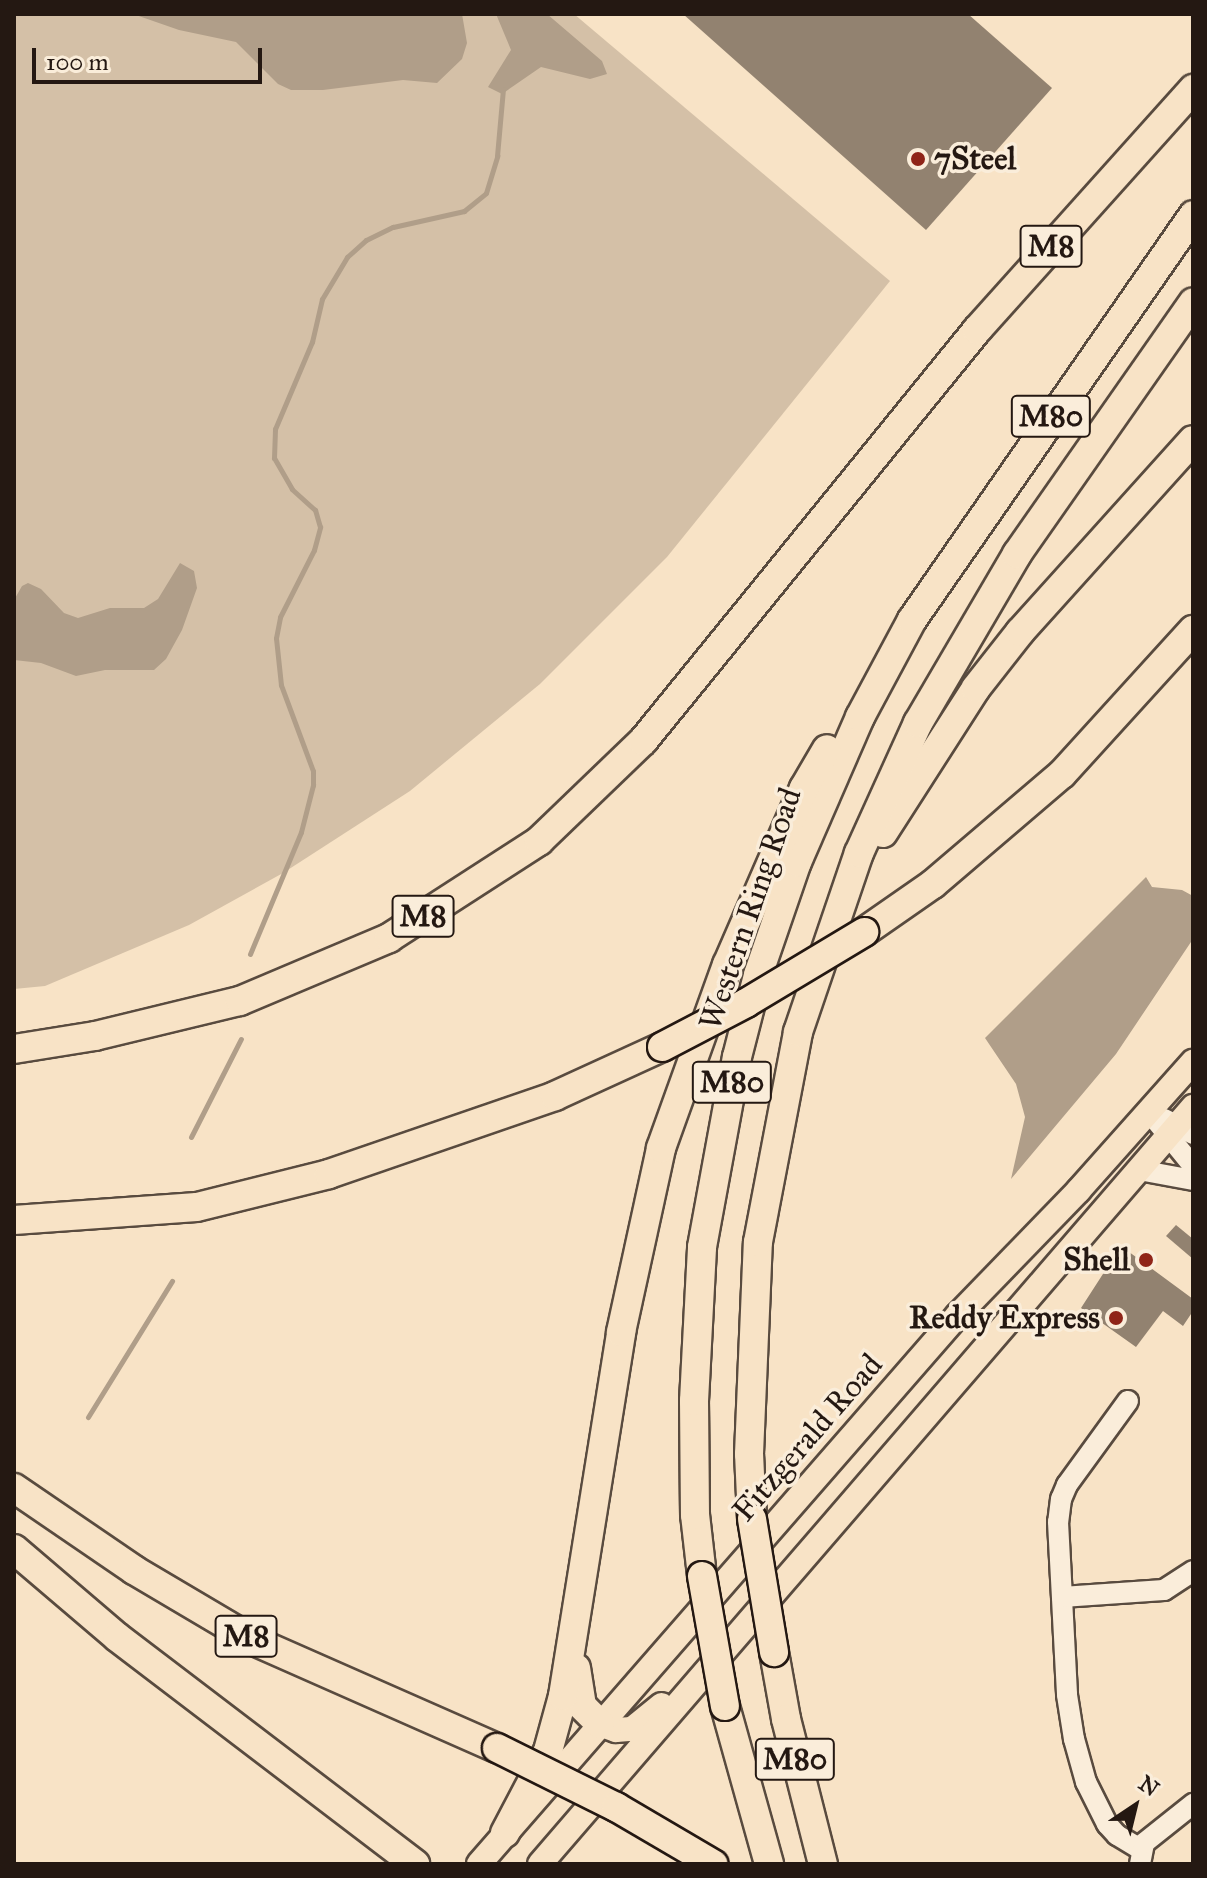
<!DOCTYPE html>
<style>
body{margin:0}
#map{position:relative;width:1207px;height:1878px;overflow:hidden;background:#f8e3c6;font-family:"IM FELL Great Primer",serif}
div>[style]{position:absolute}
.green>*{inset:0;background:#d4c0a7}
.water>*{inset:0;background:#b09e89}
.stream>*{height:5px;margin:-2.5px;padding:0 2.5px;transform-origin:2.5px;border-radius:2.5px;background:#b09e89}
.building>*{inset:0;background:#928270}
.roads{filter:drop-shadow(2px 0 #594b3f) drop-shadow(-2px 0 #594b3f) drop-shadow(0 2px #594b3f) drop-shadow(0 -2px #594b3f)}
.minor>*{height:20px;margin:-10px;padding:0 10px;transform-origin:10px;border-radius:10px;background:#faedda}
.major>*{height:24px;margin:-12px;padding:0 12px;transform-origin:12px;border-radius:12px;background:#f8e3c6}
.highway>*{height:28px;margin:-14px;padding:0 14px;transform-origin:14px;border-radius:14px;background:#f8e3c6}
.bridges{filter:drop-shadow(2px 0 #241812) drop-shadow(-2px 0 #241812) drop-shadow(0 2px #241812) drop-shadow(0 -2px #241812)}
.highway-bridge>*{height:28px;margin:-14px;padding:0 14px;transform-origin:14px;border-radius:14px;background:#f8e3c6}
.dots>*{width:22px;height:22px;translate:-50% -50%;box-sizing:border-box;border:4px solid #faedda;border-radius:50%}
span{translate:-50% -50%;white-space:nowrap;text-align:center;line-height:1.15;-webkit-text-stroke:7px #faedda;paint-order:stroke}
.shield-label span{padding:2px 6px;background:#faedda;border:2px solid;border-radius:6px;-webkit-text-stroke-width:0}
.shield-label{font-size:30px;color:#241812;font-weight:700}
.poi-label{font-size:32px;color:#241812;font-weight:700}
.left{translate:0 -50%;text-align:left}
.right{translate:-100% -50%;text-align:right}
.street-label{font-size:32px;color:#241812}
.frame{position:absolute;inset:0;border:16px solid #241812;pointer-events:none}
.north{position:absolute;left:1095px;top:1766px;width:80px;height:80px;-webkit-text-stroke:6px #faedda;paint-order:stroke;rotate:35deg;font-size:22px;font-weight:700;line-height:32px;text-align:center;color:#241812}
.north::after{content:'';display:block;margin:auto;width:28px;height:36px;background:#241812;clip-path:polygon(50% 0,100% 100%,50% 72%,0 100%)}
.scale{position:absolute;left:32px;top:48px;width:230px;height:36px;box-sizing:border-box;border:4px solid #241812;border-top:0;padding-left:10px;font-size:24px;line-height:28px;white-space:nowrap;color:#241812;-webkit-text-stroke:6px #faedda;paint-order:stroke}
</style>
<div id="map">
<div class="green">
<i style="clip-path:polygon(14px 14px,574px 14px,890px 281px,667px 557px,540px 684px,410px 791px,283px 873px,189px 925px,45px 986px,14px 989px)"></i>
</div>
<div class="water">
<i style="clip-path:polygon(133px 14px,462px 14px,467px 43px,462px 59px,437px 83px,403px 80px,323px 90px,291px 90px,278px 84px,236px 42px,179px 30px)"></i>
<i style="clip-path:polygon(496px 14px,547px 14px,602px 61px,607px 74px,590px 79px,541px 67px,502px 94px,488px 87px,511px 50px)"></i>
<i style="clip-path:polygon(180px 563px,194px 571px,197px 588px,182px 630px,166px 659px,154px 670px,105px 670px,76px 676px,41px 663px,14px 660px,14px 600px,22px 586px,28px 583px,41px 589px,64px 613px,78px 618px,110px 608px,144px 608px,158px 599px)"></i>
<i style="clip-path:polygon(1146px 877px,1152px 887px,1182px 890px,1193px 896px,1193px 939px,1116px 1054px,1011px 1179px,1025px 1117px,1016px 1084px,985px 1038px)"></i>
</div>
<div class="stream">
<i style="left:250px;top:954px;width:132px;rotate:-67.3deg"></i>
<i style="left:301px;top:832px;width:49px;rotate:-75.7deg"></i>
<i style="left:313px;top:785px;width:14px;rotate:-90deg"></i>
<i style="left:313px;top:771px;width:92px;rotate:-110.4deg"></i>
<i style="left:281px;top:685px;width:47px;rotate:-96.1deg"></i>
<i style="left:276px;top:638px;width:21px;rotate:-79deg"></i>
<i style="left:280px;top:617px;width:75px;rotate:-63.1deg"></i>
<i style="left:314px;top:550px;width:24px;rotate:-75deg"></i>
<i style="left:320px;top:527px;width:18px;rotate:-106deg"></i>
<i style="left:315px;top:510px;width:31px;rotate:-138deg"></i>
<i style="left:292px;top:489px;width:36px;rotate:-120deg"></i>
<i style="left:274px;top:458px;width:29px;rotate:-88deg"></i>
<i style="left:275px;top:429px;width:95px;rotate:-67deg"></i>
<i style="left:312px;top:342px;width:44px;rotate:-76.9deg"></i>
<i style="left:322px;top:299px;width:49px;rotate:-59.2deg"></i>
<i style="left:347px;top:257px;width:25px;rotate:-42deg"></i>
<i style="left:366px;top:240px;width:30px;rotate:-26deg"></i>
<i style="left:393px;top:227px;width:73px;rotate:-12.7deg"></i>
<i style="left:464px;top:211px;width:28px;rotate:-39deg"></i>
<i style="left:486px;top:193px;width:39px;rotate:-73deg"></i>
<i style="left:497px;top:156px;width:67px;rotate:-84.9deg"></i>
<i style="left:191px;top:1137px;width:110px;rotate:-63deg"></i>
<i style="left:88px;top:1417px;width:160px;rotate:-58.3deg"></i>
</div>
<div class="building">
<i style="clip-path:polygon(683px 14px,968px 14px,1052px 88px,926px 230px)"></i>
<i style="clip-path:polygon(1176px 1225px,1193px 1239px,1193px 1259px,1166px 1236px)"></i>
<i style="clip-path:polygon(1121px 1246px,1193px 1299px,1193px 1311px,1183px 1326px,1163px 1311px,1136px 1347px,1081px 1308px)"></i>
</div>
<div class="roads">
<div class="minor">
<i style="left:1149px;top:1112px;width:70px;rotate:50.8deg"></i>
<i style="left:1164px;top:1119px;width:33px;rotate:27deg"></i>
<i style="left:1139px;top:1170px;width:55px;rotate:10.5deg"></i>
<i style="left:1128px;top:1401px;width:104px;rotate:126deg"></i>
<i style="left:1067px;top:1485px;width:15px;rotate:113deg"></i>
<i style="left:1061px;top:1499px;width:23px;rotate:97deg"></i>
<i style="left:1058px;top:1522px;width:173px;rotate:87deg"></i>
<i style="left:1067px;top:1695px;width:45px;rotate:81deg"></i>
<i style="left:1074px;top:1739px;width:45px;rotate:74.4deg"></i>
<i style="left:1086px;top:1782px;width:47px;rotate:63.4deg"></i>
<i style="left:1107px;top:1824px;width:15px;rotate:48deg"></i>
<i style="left:1117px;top:1835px;width:27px;rotate:31deg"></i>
<i style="left:1062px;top:1597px;width:102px;rotate:-3.9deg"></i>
<i style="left:1164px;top:1590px;width:35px;rotate:-33deg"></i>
<i style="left:1140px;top:1864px;width:21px;rotate:-79deg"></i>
<i style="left:1144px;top:1843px;width:63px;rotate:-38.5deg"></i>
</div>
<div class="major">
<i style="left:600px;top:1724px;width:17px;rotate:21deg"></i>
<i style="left:616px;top:1730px;width:16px;rotate:-4deg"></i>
<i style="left:632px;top:1729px;width:38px;rotate:-39deg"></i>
<i style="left:479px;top:1864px;width:729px;rotate:-48.9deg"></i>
<i style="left:958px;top:1315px;width:173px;rotate:-45.9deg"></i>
<i style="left:1078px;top:1191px;width:173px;rotate:-48.3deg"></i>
<i style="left:540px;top:1864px;width:1000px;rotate:-49.22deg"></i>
</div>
<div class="highway">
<i style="left:883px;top:833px;width:172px;rotate:-57.3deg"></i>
<i style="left:976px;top:688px;width:71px;rotate:-51.8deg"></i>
<i style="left:1020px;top:632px;width:258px;rotate:-48deg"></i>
<i style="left:864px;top:932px;width:84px;rotate:-34.8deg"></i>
<i style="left:933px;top:884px;width:170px;rotate:-40.5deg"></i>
<i style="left:1062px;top:774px;width:195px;rotate:-47.7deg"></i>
<i style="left:14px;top:1049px;width:82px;rotate:-9.1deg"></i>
<i style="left:95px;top:1036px;width:149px;rotate:-13.6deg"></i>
<i style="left:240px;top:1001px;width:162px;rotate:-22.9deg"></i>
<i style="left:389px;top:938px;width:179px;rotate:-32.9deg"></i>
<i style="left:539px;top:841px;width:144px;rotate:-43.9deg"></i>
<i style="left:643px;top:741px;width:530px;rotate:-50.9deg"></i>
<i style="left:977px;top:330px;width:324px;rotate:-48.1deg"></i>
<i style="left:14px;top:1220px;width:183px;rotate:-4.1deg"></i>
<i style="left:197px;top:1207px;width:136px;rotate:-14deg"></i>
<i style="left:329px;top:1174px;width:239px;rotate:-19deg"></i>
<i style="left:555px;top:1096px;width:118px;rotate:-24.6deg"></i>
<i style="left:14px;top:1488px;width:145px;rotate:34.3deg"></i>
<i style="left:134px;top:1570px;width:139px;rotate:30.6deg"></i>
<i style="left:254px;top:1641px;width:266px;rotate:23.8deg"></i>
<i style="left:752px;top:1519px;width:65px;rotate:-92.6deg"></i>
<i style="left:749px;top:1454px;width:212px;rotate:-87.6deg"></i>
<i style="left:758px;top:1242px;width:214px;rotate:-79.2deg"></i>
<i style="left:798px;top:1032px;width:189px;rotate:-71.2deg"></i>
<i style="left:859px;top:853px;width:143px;rotate:-65.6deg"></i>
<i style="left:918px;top:723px;width:196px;rotate:-59.6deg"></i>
<i style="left:1017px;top:554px;width:307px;rotate:-55deg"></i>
<i style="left:14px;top:1549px;width:135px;rotate:40.5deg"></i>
<i style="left:117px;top:1637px;width:375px;rotate:37.3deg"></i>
<i style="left:702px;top:1576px;width:61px;rotate:-96.5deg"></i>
<i style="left:695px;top:1515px;width:114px;rotate:-90.5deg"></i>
<i style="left:694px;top:1401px;width:154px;rotate:-87deg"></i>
<i style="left:702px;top:1247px;width:193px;rotate:-79.6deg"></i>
<i style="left:737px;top:1057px;width:85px;rotate:-75.6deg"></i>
<i style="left:758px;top:975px;width:120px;rotate:-71deg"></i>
<i style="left:797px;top:862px;width:158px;rotate:-66.5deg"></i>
<i style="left:860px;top:717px;width:110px;rotate:-61.8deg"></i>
<i style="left:912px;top:620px;width:493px;rotate:-55.2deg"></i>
<i style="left:774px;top:1652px;width:68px;rotate:79.8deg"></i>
<i style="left:786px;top:1719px;width:150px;rotate:75.7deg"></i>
<i style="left:576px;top:1668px;width:38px;rotate:81deg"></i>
<i style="left:582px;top:1706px;width:25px;rotate:45deg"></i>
<i style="left:725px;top:1706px;width:164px;rotate:74.4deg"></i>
<i style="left:505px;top:1833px;width:93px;rotate:-62.3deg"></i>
<i style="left:548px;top:1751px;width:57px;rotate:-74.7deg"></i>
<i style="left:563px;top:1696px;width:369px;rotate:-80.9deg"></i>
<i style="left:621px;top:1332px;width:188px;rotate:-77.7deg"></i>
<i style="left:661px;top:1148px;width:195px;rotate:-70.2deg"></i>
<i style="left:727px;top:965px;width:193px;rotate:-66.5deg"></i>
<i style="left:804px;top:788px;width:45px;rotate:-59.5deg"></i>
</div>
</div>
<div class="bridges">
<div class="highway-bridge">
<i style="left:662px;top:1047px;width:95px;rotate:-27.6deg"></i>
<i style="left:746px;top:1003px;width:138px;rotate:-31deg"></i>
<i style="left:752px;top:1519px;width:135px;rotate:80.6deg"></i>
<i style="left:702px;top:1576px;width:132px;rotate:80deg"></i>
<i style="left:497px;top:1748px;width:133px;rotate:26.4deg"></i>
<i style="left:616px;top:1807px;width:113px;rotate:30.4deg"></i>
</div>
</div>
<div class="dots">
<i style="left:918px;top:159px;background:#8f2418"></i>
<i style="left:1146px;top:1260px;background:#8f2418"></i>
<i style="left:1116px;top:1318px;background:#8f2418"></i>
</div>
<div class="shield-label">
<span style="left:1051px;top:246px">M8</span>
<span style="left:1051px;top:416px">M80</span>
<span style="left:423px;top:916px">M8</span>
<span style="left:732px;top:1082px">M80</span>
<span style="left:246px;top:1636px">M8</span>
<span style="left:795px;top:1759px">M80</span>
</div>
<div class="poi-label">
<span class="left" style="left:934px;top:159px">7Steel</span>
<span class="right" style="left:1130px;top:1260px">Shell</span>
<span class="right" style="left:1100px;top:1318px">Reddy Express</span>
</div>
<div class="street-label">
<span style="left:751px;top:909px;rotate:-71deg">Western Ring Road</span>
<span style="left:808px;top:1438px;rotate:-49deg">Fitzgerald Road</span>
</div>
<div class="frame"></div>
<div class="north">N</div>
<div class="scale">100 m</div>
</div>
